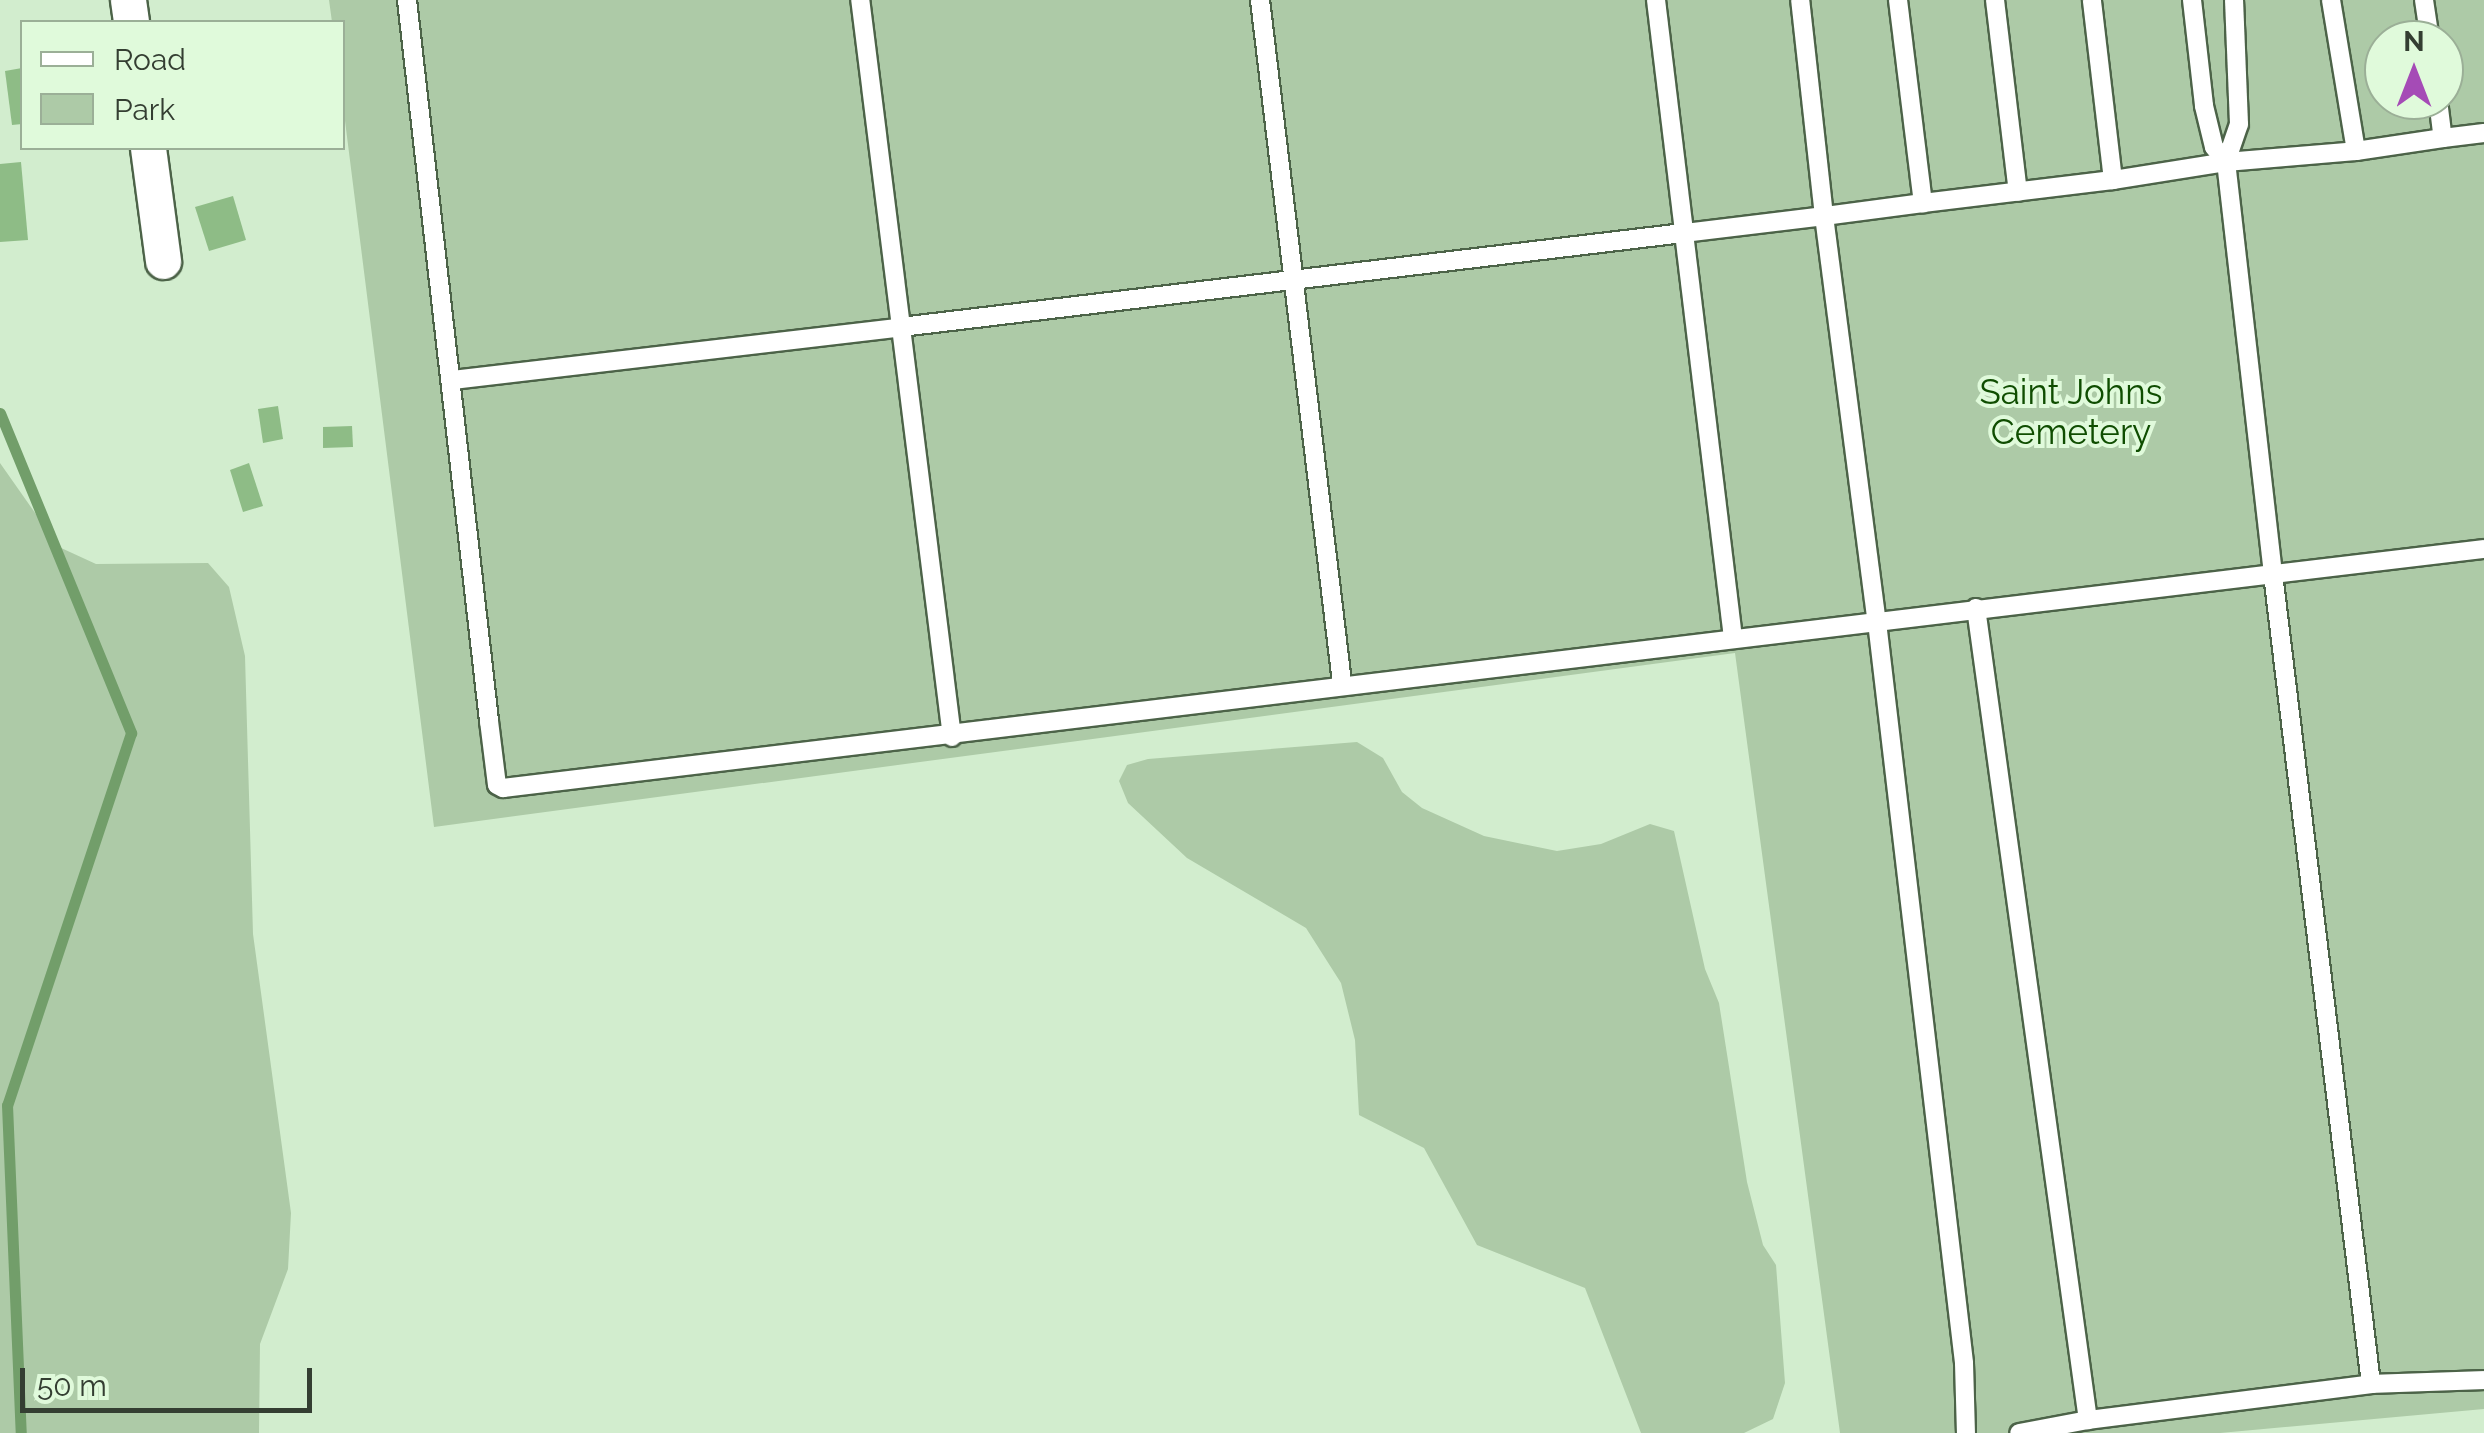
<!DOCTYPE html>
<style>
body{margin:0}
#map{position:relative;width:2484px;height:1433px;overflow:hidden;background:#d2edce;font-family:Raleway,sans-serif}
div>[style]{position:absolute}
.green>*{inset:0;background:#adcaa7}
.stream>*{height:11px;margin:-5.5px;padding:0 5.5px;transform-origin:5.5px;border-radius:5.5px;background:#729e6a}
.building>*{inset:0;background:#8ebc86}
.roads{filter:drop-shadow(2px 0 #4c6348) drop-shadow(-2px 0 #4c6348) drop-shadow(0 2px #4c6348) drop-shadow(0 -2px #4c6348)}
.lane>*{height:18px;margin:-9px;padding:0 9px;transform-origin:9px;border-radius:9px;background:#fff}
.street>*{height:35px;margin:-17.5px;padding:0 17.5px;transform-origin:17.5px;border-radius:17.5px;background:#fff}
span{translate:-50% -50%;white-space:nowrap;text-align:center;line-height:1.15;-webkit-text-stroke:8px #e0fadb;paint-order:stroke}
.park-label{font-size:35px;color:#0f4d01}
.legend{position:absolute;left:20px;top:20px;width:325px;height:130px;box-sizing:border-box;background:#e0fadb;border:2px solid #9baf97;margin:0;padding:12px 18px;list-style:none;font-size:30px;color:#343e32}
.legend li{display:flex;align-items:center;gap:20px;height:50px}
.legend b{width:50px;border:2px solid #9baf97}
.north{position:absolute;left:2364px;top:20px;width:100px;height:100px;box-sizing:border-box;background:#e0fadb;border:2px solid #9baf97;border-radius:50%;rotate:0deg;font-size:28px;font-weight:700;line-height:40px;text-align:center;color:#343e32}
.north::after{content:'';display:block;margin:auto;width:35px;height:45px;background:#a54bb6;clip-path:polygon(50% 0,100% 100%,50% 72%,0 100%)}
.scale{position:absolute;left:20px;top:1368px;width:292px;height:45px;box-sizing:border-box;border:5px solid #343e32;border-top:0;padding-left:12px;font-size:30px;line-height:35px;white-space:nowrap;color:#343e32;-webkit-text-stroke:8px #e0fadb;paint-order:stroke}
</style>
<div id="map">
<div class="green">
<i style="clip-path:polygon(evenodd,329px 0,2484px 0,2484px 1409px,2220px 1433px,1840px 1433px,1735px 653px,434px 827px,343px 105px,342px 22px,332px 22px,329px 0,2384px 40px,2444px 40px,2444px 100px,2384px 100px,2384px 40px)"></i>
<i style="clip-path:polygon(0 463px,59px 547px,96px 564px,208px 563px,229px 587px,245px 656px,253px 934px,291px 1213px,288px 1269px,260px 1344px,259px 1433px,0 1433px)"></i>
<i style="clip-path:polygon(1357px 742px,1383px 758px,1402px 792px,1422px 808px,1484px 836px,1557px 851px,1601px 844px,1650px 824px,1674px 831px,1705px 969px,1719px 1003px,1747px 1182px,1763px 1245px,1776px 1265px,1785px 1383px,1773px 1419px,1744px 1433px,1641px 1433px,1585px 1288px,1477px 1245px,1424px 1148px,1359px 1115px,1355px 1040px,1341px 983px,1306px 928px,1187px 858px,1128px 803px,1119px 781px,1127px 765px,1148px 759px)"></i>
</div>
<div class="stream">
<i style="left:0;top:413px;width:346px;rotate:67.7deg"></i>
<i style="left:131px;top:733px;width:392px;rotate:108.4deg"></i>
<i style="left:7px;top:1105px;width:328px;rotate:87.6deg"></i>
</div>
<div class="building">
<i style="clip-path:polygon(22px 68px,22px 124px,12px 125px,5px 71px)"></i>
<i style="clip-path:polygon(21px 162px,28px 240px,0 242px,0 164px)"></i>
<i style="clip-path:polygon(233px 196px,246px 240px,209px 251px,195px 207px)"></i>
<i style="clip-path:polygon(278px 406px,283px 439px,263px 443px,258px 409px)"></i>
<i style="clip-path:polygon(352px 426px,353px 447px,323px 448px,323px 427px)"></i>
<i style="clip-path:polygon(249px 463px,263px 506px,243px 512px,230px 470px)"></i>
</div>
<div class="roads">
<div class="lane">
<i style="left:407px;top:0;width:726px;rotate:83.51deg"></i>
<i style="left:489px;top:721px;width:64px;rotate:82.9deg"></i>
<i style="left:497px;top:785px;width:7px;rotate:27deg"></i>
<i style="left:503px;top:788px;width:1384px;rotate:-6.89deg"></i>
<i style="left:1877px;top:622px;width:746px;rotate:83.3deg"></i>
<i style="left:1964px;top:1363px;width:70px;rotate:88.4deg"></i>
<i style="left:1260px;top:0;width:688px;rotate:83.15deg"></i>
<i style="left:1656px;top:0;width:235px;rotate:83.1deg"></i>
<i style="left:1684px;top:233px;width:141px;rotate:-6.9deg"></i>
<i style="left:1824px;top:216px;width:217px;rotate:-96.3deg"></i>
<i style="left:1898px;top:0;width:205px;rotate:83deg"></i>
<i style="left:1923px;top:203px;width:191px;rotate:-6.9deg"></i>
<i style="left:2113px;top:180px;width:181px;rotate:-96.7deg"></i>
<i style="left:1995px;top:0;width:193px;rotate:83.2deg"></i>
<i style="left:2192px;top:0;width:107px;rotate:83.5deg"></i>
<i style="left:2204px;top:106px;width:42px;rotate:76.3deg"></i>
<i style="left:2214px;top:147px;width:19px;rotate:51deg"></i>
<i style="left:2226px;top:162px;width:130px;rotate:-4.8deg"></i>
<i style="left:2331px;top:0;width:153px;rotate:80.6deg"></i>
<i style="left:2356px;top:151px;width:88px;rotate:-8.5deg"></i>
<i style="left:2424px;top:0;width:40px;rotate:81.5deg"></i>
<i style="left:2438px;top:100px;width:38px;rotate:83deg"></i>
<i style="left:2443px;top:138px;width:41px;rotate:-7deg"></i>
<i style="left:2226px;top:162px;width:40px;rotate:-71.1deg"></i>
<i style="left:2239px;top:124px;width:124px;rotate:-92.3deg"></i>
<i style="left:1923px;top:203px;width:100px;rotate:172.5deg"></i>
<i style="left:1824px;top:216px;width:409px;rotate:82.6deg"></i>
<i style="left:1877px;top:622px;width:399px;rotate:-6.9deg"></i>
<i style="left:2273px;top:574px;width:415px;rotate:-96.5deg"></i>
<i style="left:2226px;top:162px;width:114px;rotate:170.9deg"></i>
<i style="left:453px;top:380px;width:451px;rotate:-6.7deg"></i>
<i style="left:901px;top:327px;width:330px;rotate:-97.1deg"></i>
<i style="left:2484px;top:549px;width:212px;rotate:173.2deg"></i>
<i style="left:2273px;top:574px;width:816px;rotate:83.1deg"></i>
<i style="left:2371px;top:1384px;width:113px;rotate:-2deg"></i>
<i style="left:1976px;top:608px;width:820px;rotate:82.15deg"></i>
<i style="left:2088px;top:1420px;width:70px;rotate:169.3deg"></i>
<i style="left:952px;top:737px;width:413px;rotate:-97.1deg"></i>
<i style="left:901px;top:327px;width:789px;rotate:-6.85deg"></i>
<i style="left:1684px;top:233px;width:407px;rotate:83.1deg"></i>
<i style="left:2088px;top:1420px;width:285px;rotate:-7.2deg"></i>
</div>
<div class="street">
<i style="left:128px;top:0;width:22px;rotate:82deg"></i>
<i style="left:148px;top:148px;width:114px;rotate:82.4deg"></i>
</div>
</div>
<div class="park-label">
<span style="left:2071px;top:412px">Saint Johns<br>Cemetery</span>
</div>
<ul class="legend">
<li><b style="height:12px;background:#fff"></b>Road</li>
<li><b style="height:28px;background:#adcaa7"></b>Park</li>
</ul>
<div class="north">N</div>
<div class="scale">50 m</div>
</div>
